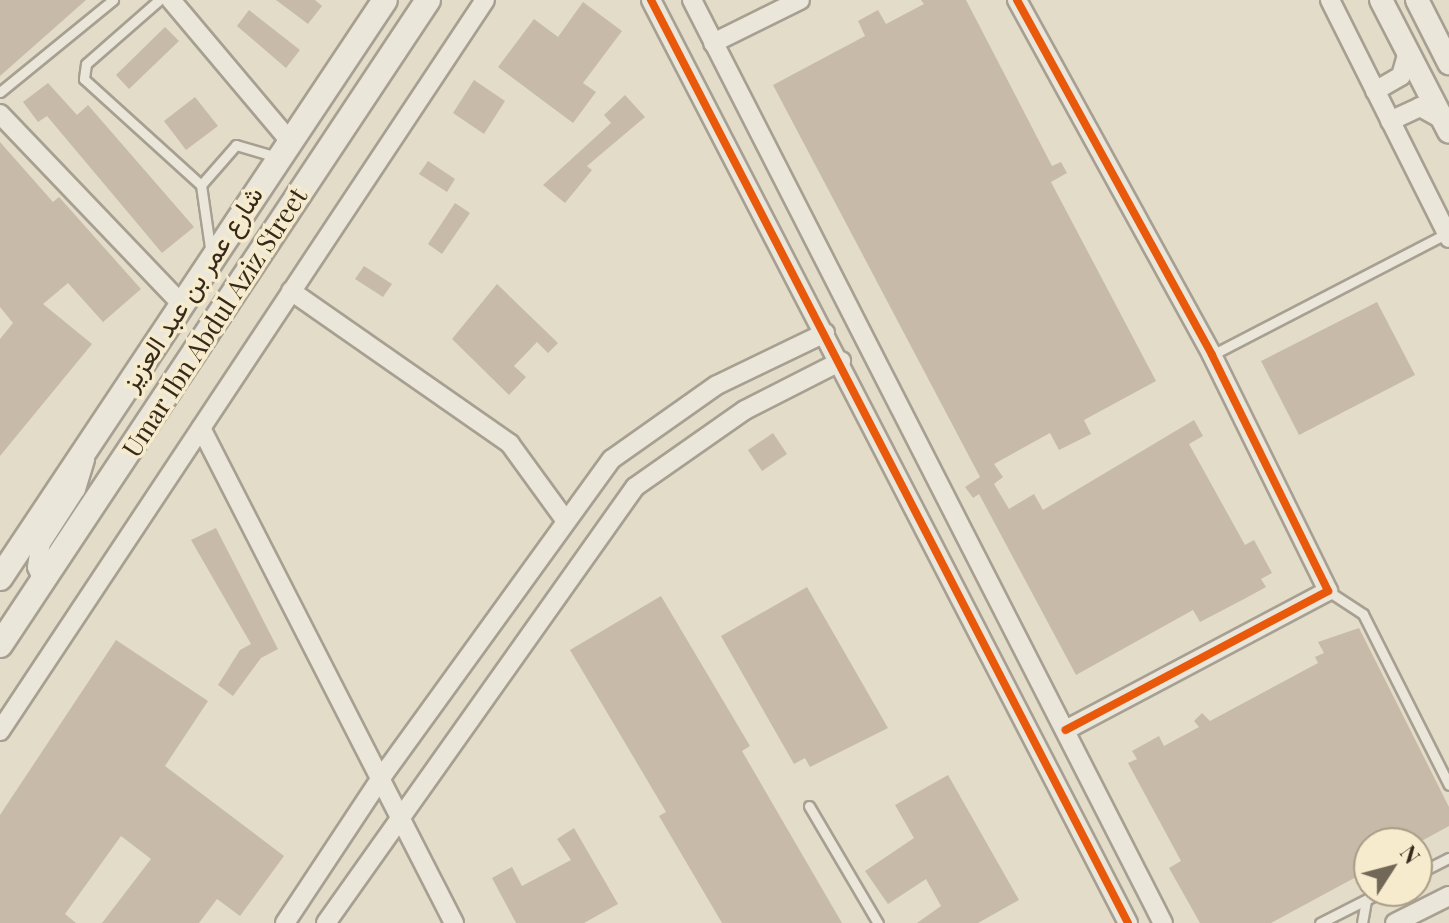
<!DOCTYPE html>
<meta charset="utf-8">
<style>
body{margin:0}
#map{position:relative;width:1449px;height:923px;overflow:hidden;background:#e3dcc8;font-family:"Playfair Display",Vazirmatn,serif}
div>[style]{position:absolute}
.building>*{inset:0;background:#c7baa9}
.roads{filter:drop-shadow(2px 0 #a7a092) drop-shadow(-2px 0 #a7a092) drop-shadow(0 2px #a7a092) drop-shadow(0 -2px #a7a092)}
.service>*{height:9px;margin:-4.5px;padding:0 4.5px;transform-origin:4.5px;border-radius:4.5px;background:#ebe6da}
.minor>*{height:18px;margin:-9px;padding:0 9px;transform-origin:9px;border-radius:9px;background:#ebe6da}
.tertiary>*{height:22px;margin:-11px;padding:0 11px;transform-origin:11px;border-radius:11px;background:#ebe6da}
.secondary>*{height:24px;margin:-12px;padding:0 12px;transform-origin:12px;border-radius:12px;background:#ebe6da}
.cycleway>*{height:8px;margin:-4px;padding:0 4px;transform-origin:4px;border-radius:4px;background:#e8590c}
span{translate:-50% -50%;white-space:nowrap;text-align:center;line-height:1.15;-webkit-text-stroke:7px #f6ebcd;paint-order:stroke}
.street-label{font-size:26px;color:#35291b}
.north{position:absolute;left:1353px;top:827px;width:80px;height:80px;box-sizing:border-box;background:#f6ebcd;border:2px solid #a99d86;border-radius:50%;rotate:54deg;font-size:22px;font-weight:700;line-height:32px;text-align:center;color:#35291b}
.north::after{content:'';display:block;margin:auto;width:28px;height:36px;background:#726858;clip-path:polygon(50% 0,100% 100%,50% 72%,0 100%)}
</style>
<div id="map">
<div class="building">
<i style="clip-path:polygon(0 0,86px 0,0 76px)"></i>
<i style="clip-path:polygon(276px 0,315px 0,322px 6px,308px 24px)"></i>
<i style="clip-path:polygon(921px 0,966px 0,1052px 166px,1061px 162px,1067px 173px,1051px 182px,1156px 381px,1084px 420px,1091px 434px,1059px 450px,1050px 433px,994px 464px,1003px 477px,994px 484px,1009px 509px,1034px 494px,1043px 510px,1194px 420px,1203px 436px,1189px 444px,1245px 545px,1254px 540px,1272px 573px,1261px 579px,1266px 587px,1246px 598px,1200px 622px,1193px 610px,1076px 675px,979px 494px,973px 498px,965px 487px,980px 477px,773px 85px,865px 36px,858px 21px,878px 10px,886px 24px,924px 4px)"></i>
<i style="clip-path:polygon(583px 2px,622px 31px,583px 83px,596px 92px,573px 123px,498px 67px,534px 19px,558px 37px)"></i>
<i style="clip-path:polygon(249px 10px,300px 50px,286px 68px,237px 26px)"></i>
<i style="clip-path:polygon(165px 27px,179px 41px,129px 89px,116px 75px)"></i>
<i style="clip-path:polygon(474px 80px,505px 101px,484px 134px,453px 113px)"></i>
<i style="clip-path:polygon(48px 83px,77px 115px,88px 105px,194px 227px,162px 253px,47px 116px,38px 122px,23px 102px)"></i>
<i style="clip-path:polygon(625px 95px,645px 117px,587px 166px,592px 170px,565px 203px,543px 185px,611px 123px,604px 115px)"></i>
<i style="clip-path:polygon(195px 97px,218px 126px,186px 150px,164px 121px)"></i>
<i style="clip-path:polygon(0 142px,53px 202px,59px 197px,141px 289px,103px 322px,68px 283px,43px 304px,92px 344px,0 456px,0 339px,13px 323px,0 307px)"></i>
<i style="clip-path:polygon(428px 161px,455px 179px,447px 192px,419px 174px)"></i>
<i style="clip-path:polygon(455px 203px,470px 213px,442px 254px,428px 244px)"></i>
<i style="clip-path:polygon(364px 266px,392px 284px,383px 297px,355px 279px)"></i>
<i style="clip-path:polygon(497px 284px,558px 343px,548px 353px,537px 342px,514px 366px,526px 377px,509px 395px,452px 339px)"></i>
<i style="clip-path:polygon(1377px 302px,1415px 375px,1299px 435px,1261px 361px)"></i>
<i style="clip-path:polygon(773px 433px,787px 454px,762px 471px,748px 450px)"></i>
<i style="clip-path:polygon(216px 528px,278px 649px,261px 658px,233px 696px,218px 685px,240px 650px,251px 644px,191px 540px)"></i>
<i style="clip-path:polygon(807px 587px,888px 728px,810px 767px,805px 758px,794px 764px,721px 636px)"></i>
<i style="clip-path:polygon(661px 596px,750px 746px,742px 751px,842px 923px,722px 923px,659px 816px,666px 812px,570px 650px)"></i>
<i style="clip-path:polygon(1359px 628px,1449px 807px,1449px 826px,1418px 843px,1369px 843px,1369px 870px,1271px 923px,1200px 923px,1169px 868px,1181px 861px,1128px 763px,1137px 759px,1132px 751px,1159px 736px,1164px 746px,1199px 727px,1194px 721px,1202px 713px,1210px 721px,1318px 663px,1315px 657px,1324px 653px,1318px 642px)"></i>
<i style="clip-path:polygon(116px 640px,208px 701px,165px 766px,284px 856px,240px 916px,217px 899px,199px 923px,102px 923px,151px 859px,121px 836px,65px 914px,76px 923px,0 923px,0 815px)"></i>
<i style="clip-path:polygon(948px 775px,1019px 900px,978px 923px,917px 923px,941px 906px,926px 879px,888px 904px,865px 871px,914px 838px,895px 805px)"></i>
<i style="clip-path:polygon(574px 828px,618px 904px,584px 923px,516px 923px,492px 878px,512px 867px,522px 886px,571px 860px,557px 839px)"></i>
</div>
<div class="roads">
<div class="service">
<i style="left:159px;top:0;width:97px;rotate:138.8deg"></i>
<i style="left:86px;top:64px;width:15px;rotate:98deg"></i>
<i style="left:84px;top:79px;width:158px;rotate:42.2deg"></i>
<i style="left:201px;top:185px;width:70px;rotate:81.8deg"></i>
<i style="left:0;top:92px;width:146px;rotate:-39.2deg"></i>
<i style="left:201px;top:185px;width:53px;rotate:-48.8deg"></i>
<i style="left:236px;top:145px;width:43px;rotate:16.3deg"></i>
<i style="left:1212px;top:355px;width:265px;rotate:-27.4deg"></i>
<i style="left:1328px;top:591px;width:42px;rotate:33.3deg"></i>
<i style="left:1363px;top:614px;width:191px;rotate:63.3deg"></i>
<i style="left:809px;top:806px;width:136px;rotate:59.5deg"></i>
<i style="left:1417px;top:874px;width:36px;rotate:-27deg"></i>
<i style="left:1320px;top:923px;width:71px;rotate:-26.9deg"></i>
<i style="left:1362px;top:923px;width:23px;rotate:-80deg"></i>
</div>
<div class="minor">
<i style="left:171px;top:0;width:183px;rotate:49.9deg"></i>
<i style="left:651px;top:0;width:1039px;rotate:62.67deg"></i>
<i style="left:692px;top:0;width:1036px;rotate:62.97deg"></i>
<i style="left:1017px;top:0;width:405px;rotate:61.2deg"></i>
<i style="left:1212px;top:355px;width:263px;rotate:63.8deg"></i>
<i style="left:1328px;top:591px;width:297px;rotate:152.1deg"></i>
<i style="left:1330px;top:0;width:266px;rotate:63.4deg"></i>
<i style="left:713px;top:43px;width:97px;rotate:-26.3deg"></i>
<i style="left:1375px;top:91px;width:30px;rotate:-30deg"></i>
<i style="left:1401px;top:76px;width:25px;rotate:-74deg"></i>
<i style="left:0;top:114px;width:259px;rotate:46.3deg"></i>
<i style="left:1390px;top:121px;width:33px;rotate:-25deg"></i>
<i style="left:1420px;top:107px;width:26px;rotate:29deg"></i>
<i style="left:291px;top:291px;width:267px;rotate:34.9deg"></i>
<i style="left:510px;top:444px;width:95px;rotate:54deg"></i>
<i style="left:201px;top:428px;width:556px;rotate:62.93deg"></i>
<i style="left:43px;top:580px;width:14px;rotate:-115deg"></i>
<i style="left:37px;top:567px;width:24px;rotate:-81deg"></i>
<i style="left:41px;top:543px;width:64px;rotate:-57.1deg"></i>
<i style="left:76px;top:489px;width:31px;rotate:-73deg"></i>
<i style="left:0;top:731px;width:877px;rotate:-56.44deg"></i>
<i style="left:285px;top:923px;width:178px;rotate:-56.5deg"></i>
<i style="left:383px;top:775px;width:390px;rotate:-54.1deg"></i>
<i style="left:612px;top:459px;width:128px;rotate:-35.2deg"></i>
<i style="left:717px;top:385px;width:120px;rotate:-25.7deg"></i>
<i style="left:326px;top:923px;width:534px;rotate:-54.67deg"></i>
<i style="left:635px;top:487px;width:134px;rotate:-35deg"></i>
<i style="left:745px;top:410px;width:108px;rotate:-27deg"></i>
<i style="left:1395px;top:923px;width:60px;rotate:-26.6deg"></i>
</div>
<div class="tertiary">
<i style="left:1381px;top:0;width:148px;rotate:62.7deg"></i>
<i style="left:1417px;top:0;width:71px;rotate:63.1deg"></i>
</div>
<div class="secondary">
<i style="left:0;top:578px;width:694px;rotate:-56.33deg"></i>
<i style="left:0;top:645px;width:774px;rotate:-56.43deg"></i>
</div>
</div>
<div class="cycleway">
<i style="left:651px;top:0;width:1039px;rotate:62.67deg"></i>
<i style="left:1017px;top:0;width:405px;rotate:61.2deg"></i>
<i style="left:1212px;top:355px;width:263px;rotate:63.8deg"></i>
<i style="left:1328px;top:591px;width:297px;rotate:152.1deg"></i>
</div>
<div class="street-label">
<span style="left:191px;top:288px;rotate:-57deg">شارع عمر بن عبد العزيز</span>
<span style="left:214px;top:322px;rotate:-57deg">Umar Ibn Abdul Aziz Street</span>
</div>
<div class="north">N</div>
</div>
